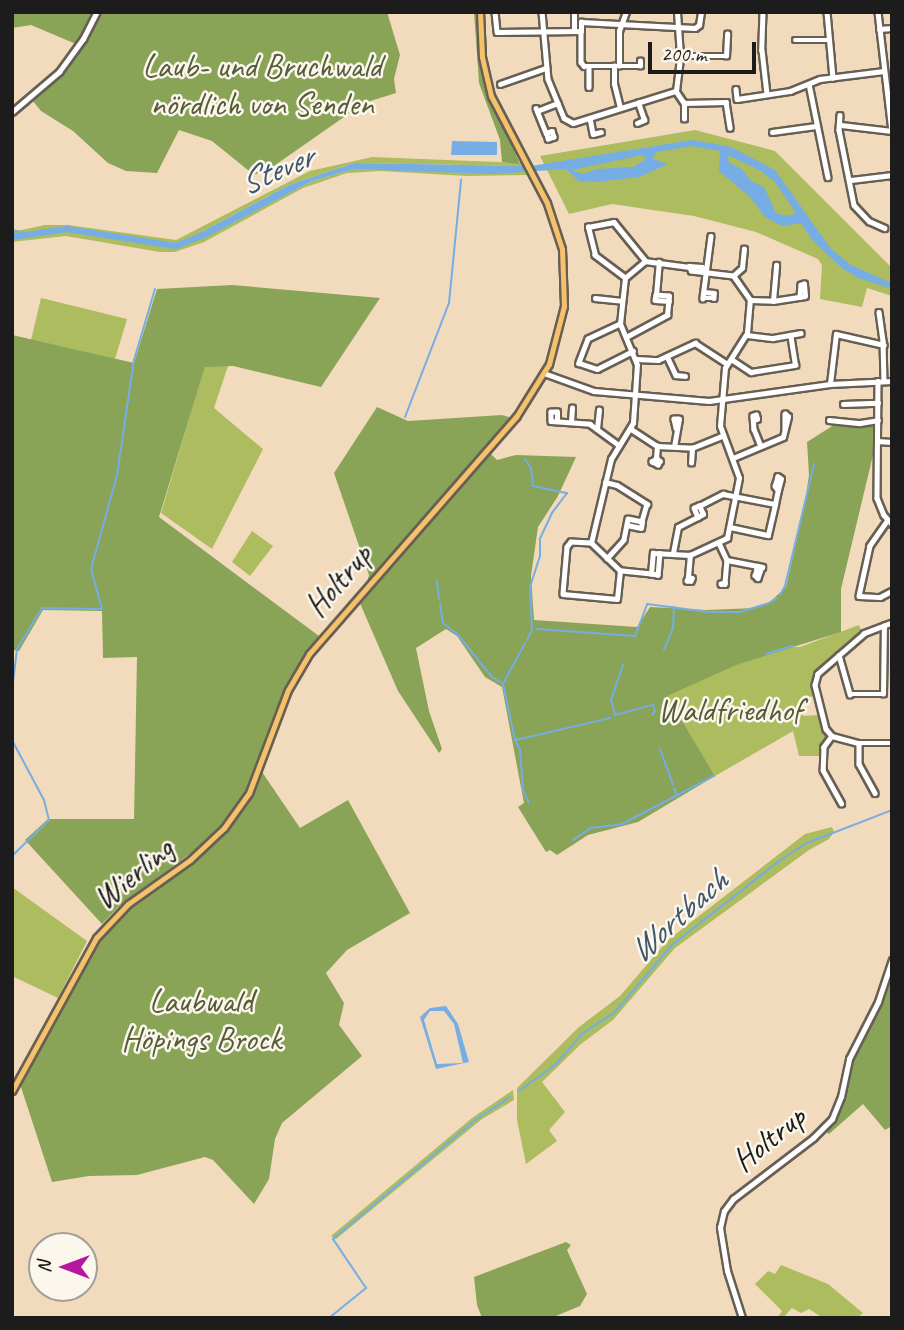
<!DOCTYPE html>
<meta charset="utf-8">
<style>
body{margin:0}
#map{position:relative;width:904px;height:1330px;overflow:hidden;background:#f2dbbc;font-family:Caveat,sans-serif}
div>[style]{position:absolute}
.green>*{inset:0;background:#acbc5f}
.forest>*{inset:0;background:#89a456}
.water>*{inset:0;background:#75ade4}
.stream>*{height:2px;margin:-1px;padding:0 1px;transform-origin:1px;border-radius:1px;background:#75ade4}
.river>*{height:6px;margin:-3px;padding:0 3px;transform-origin:3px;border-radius:3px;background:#75ade4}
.roads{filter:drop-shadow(2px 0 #675f54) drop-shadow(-2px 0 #675f54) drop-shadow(0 2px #675f54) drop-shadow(0 -2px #675f54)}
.minor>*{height:4.5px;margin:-2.25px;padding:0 2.25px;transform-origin:2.25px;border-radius:2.25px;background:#fff}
.major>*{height:5px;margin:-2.5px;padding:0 2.5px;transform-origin:2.5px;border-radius:2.5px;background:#f5c16b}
span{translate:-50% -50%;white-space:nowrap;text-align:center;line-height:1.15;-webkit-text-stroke:5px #fbf7ec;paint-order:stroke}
.park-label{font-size:33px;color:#565c37}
.street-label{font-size:33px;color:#1c1c1c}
.water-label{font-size:35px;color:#40566c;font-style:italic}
.frame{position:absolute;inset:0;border:14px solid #1c1c1c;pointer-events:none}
.north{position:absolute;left:28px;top:1232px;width:70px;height:70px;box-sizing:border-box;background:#fbf7ec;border:2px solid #a29f99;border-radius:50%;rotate:270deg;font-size:19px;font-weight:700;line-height:28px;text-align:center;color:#1c1c1c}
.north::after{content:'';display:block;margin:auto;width:24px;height:32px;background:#b5179e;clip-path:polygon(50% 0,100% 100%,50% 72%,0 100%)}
.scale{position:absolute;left:648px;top:42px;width:108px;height:32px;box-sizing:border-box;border:4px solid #1c1c1c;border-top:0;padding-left:9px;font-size:21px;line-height:24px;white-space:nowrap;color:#1c1c1c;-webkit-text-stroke:5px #fbf7ec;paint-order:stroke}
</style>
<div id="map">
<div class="green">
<i style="clip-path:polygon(695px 130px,775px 151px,892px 268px,892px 296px,867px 288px,862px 307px,820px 299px,822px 265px,818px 259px,756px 232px,694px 216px,612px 204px,569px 214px,540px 156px)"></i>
<i style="clip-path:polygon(372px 157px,521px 163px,523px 166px,354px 163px,289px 185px,200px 233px,203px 238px,312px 181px,354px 169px,527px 172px,529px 175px,467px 176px,381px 171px,347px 173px,303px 188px,204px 242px,175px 252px,160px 252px,66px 236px,12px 242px,12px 232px,45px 225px,68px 225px,176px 240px,310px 171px)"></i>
<i style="clip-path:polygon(41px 298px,127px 319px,115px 359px,31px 340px)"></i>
<i style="clip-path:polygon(205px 366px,228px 366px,214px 408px,263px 449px,212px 549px,161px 513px)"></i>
<i style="clip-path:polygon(252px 531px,273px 546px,250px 576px,232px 562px)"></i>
<i style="clip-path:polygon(859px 625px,862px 632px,817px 672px,813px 681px,816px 696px,801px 698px,803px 716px,819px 715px,829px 738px,820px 756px,799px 756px,793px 731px,715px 776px,666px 697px,687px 649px,800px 647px)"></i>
<i style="clip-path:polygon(832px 827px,834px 832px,829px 839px,809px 850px,675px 948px,613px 1020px,581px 1044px,542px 1082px,565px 1112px,549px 1130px,557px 1141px,526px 1164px,517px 1120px,517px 1088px,579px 1027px,620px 996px,668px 940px,805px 834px)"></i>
<i style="clip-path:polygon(12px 887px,87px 941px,58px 998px,12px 976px)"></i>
<i style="clip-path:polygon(513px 1090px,514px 1100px,482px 1119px,336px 1239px,331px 1236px,472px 1118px)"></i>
<i style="clip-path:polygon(781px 1265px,828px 1284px,863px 1313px,857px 1318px,823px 1318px,809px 1309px,801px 1313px,792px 1308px,783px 1318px,777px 1318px,782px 1311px,755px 1284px,768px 1271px,775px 1274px)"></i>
</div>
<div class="forest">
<i style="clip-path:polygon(12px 12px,93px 12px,76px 44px,31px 25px,12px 28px)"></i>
<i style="clip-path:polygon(100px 12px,387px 12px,400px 55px,394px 79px,396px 93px,364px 103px,271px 168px,254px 175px,212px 141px,179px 130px,157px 173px,126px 171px,108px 163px,73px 131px,41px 111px,32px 100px,74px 58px)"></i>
<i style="clip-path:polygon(474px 12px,478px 12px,480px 57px,486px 86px,520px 164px,502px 162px,500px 140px,479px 83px)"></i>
<i style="clip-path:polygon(232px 285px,380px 298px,321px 387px,233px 366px,205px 367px,159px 517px,319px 636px,291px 677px,264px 752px,247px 791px,235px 809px,206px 842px,118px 907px,102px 924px,25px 840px,48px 819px,134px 819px,137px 657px,103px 658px,102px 611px,43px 610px,19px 651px,12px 650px,12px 335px,134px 363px,157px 289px)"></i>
<i style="clip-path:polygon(377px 407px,408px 421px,502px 415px,509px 417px,509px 421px,367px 582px,369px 575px,334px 473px)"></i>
<i style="clip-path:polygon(834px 425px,876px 426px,873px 455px,841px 589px,841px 632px,736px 665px,667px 696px,715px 776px,638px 822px,588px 835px,557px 855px,550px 850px,546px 852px,518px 807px,524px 803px,502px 687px,485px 677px,457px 636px,446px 629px,416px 648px,429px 711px,442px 749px,439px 753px,398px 691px,359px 601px,489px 452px,497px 460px,516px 455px,576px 457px,558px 496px,538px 527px,531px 576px,534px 620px,637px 627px,650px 607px,706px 610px,756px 608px,770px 602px,786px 587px,804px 508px,809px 475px,807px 442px)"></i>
<i style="clip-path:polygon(262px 772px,300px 828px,348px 800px,410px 913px,347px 950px,326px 973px,344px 1003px,339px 1025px,362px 1056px,282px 1123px,275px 1139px,269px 1179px,254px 1204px,213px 1160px,205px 1157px,137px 1175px,89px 1176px,52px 1182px,20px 1084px,94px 945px,123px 912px,211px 847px,252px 795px)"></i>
<i style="clip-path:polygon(892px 968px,892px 1126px,885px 1130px,863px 1104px,829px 1134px,824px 1130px,843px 1098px,851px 1060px,879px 1003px)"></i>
<i style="clip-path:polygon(566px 1242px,571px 1245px,567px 1250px,587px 1294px,580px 1306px,551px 1318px,482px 1318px,477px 1305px,474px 1277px)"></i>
</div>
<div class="water">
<i style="clip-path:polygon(evenodd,692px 140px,731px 147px,775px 170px,831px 249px,851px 265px,891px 283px,889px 288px,858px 278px,842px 268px,813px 241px,801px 223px,782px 226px,765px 217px,750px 197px,719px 171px,720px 151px,692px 146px,656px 152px,653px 159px,668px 164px,639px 177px,597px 182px,579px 181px,566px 169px,493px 174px,354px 169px,312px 181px,203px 239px,200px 233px,289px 185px,354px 163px,531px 166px,692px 140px,642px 155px,646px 159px,633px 167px,597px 169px,583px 174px,572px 170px,642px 155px,692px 140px,728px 155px,761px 171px,775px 182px,796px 213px,787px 216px,776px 213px,764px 187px,751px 181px,742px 169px,729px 163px,728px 155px)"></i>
<i style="clip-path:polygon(452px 141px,497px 142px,497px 155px,451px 155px)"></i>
<i style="clip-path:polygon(evenodd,446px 1006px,458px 1024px,469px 1062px,436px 1069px,420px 1017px,430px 1008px,446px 1006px,430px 1011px,444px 1011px,454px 1024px,463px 1063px,437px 1064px,424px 1020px,430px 1011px)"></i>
</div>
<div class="stream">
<i style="left:12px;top:117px;width:21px;rotate:-37deg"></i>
<i style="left:12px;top:230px;width:13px;rotate:13deg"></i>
<i style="left:405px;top:417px;width:122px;rotate:-68.9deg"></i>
<i style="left:449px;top:303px;width:124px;rotate:-84.4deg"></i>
<i style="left:525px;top:459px;width:11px;rotate:56deg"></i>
<i style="left:531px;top:468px;width:18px;rotate:84deg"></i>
<i style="left:533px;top:486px;width:35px;rotate:12deg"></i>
<i style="left:567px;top:493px;width:25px;rotate:127deg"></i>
<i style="left:552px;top:513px;width:29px;rotate:115deg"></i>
<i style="left:540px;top:539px;width:17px;rotate:90deg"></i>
<i style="left:540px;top:556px;width:33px;rotate:108deg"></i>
<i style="left:530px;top:587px;width:43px;rotate:87.3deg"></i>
<i style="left:532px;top:630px;width:11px;rotate:117deg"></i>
<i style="left:437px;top:580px;width:19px;rotate:84deg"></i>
<i style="left:780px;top:595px;width:10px;rotate:-61deg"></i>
<i style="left:785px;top:586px;width:125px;rotate:-76.6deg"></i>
<i style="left:440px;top:604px;width:19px;rotate:81deg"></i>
<i style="left:443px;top:623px;width:18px;rotate:38deg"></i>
<i style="left:457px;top:634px;width:55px;rotate:50.9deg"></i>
<i style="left:492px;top:677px;width:13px;rotate:32deg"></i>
<i style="left:503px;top:684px;width:57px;rotate:77.9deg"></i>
<i style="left:515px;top:740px;width:11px;rotate:63deg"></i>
<i style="left:520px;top:750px;width:40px;rotate:85.7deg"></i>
<i style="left:523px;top:790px;width:14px;rotate:65deg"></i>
<i style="left:537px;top:629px;width:98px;rotate:4.1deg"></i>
<i style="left:635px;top:636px;width:34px;rotate:-69deg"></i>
<i style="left:647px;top:604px;width:62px;rotate:7.5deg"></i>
<i style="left:708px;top:612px;width:32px"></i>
<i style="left:740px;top:612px;width:28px;rotate:-17deg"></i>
<i style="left:767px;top:604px;width:12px;rotate:-31deg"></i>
<i style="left:664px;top:650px;width:24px;rotate:-68deg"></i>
<i style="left:673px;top:628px;width:21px;rotate:-87deg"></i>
<i style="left:766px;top:654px;width:28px;rotate:-17deg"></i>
<i style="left:623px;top:665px;width:37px;rotate:109deg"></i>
<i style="left:611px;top:700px;width:16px;rotate:75deg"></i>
<i style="left:615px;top:715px;width:39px;rotate:-15deg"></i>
<i style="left:653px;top:705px;width:6px;rotate:72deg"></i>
<i style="left:655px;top:711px;width:5px;rotate:127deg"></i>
<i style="left:504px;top:682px;width:44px;rotate:-61.7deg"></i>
<i style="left:12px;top:690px;width:41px;rotate:-83deg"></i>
<i style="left:17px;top:649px;width:48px;rotate:-58.6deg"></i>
<i style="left:42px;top:608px;width:60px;rotate:1deg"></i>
<i style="left:102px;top:609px;width:41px;rotate:-105.4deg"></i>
<i style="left:91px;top:569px;width:98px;rotate:-74.5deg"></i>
<i style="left:117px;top:475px;width:116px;rotate:-81.6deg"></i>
<i style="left:134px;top:360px;width:74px;rotate:-73.5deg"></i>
<i style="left:12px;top:730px;width:12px;rotate:85deg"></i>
<i style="left:13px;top:742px;width:66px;rotate:61.9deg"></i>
<i style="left:44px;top:800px;width:21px;rotate:76deg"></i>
<i style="left:49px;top:820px;width:52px;rotate:135.8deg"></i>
<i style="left:516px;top:740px;width:97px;rotate:-13.2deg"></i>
<i style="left:660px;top:749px;width:38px;rotate:70deg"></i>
<i style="left:674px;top:788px;width:9px;rotate:69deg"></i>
<i style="left:573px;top:840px;width:22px;rotate:-34deg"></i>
<i style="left:591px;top:828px;width:31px;rotate:-7deg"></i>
<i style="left:622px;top:824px;width:104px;rotate:-27.6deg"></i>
<i style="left:519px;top:1091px;width:44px;rotate:-35.8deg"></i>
<i style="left:555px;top:1065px;width:43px;rotate:-48.8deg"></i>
<i style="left:583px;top:1033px;width:38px;rotate:-33deg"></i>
<i style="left:615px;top:1012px;width:88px;rotate:-49.6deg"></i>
<i style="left:672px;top:945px;width:136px;rotate:-38.1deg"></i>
<i style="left:779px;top:861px;width:33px;rotate:-33deg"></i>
<i style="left:807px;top:843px;width:91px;rotate:-21.2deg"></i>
<i style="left:329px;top:1318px;width:48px;rotate:-39deg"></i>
<i style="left:366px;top:1288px;width:59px;rotate:-124deg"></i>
<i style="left:333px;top:1239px;width:184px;rotate:-39.9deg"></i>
<i style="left:474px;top:1121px;width:43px;rotate:-33.7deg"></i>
</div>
<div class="river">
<i style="left:12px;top:237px;width:56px;rotate:-8.3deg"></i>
<i style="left:67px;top:229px;width:110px;rotate:8.9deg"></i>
<i style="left:176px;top:246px;width:35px;rotate:-22deg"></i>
</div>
<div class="roads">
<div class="minor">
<i style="left:495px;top:12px;width:20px;rotate:84deg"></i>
<i style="left:497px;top:32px;width:84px;rotate:-0.7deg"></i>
<i style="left:581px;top:31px;width:9px;rotate:-90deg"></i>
<i style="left:581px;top:22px;width:114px;rotate:3deg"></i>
<i style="left:695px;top:28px;width:5px;rotate:-37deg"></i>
<i style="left:699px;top:25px;width:13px;rotate:-81deg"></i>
<i style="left:542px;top:12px;width:67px;rotate:84.9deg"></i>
<i style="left:548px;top:79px;width:42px;rotate:67.7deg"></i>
<i style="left:564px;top:118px;width:10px;rotate:29deg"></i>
<i style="left:573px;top:123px;width:108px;rotate:-17.3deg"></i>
<i style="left:676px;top:91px;width:35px;rotate:-83deg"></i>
<i style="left:680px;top:56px;width:44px;rotate:-93.9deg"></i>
<i style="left:763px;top:12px;width:38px;rotate:92deg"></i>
<i style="left:762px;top:50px;width:44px;rotate:83.5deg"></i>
<i style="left:827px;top:12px;width:66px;rotate:84.8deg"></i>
<i style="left:878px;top:12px;width:120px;rotate:83.3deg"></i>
<i style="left:879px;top:29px;width:13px;rotate:-4deg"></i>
<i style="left:574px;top:31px;width:19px;rotate:-90deg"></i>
<i style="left:581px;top:31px;width:31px;rotate:90deg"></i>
<i style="left:581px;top:62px;width:5px;rotate:53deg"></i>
<i style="left:584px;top:66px;width:30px"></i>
<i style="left:795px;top:40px;width:33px"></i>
<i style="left:680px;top:56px;width:46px"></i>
<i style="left:726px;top:56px;width:22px;rotate:-87deg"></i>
<i style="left:589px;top:66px;width:21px;rotate:90deg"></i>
<i style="left:619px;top:66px;width:21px"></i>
<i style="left:640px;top:66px;width:5px;rotate:-90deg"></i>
<i style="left:500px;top:84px;width:49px;rotate:-19.2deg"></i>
<i style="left:809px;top:84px;width:95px;rotate:78.5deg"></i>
<i style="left:736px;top:89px;width:10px;rotate:84deg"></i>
<i style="left:737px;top:99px;width:54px;rotate:-8.6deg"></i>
<i style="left:790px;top:91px;width:32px;rotate:-22deg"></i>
<i style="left:820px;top:79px;width:64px;rotate:-7.1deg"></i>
<i style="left:676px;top:91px;width:14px;rotate:56deg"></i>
<i style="left:684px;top:103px;width:42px;rotate:-1.4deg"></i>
<i style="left:726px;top:102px;width:26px;rotate:81deg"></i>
<i style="left:536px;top:108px;width:27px;rotate:68deg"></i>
<i style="left:546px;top:133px;width:6px;rotate:-18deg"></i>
<i style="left:552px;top:131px;width:6px;rotate:72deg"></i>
<i style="left:554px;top:137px;width:6px;rotate:162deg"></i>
<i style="left:548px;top:139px;width:6px;rotate:-108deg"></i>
<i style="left:620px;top:108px;width:25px;rotate:-104deg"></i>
<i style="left:614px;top:84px;width:18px;rotate:-90deg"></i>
<i style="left:614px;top:66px;width:5px"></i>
<i style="left:619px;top:66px;width:35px;rotate:-90deg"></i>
<i style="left:619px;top:31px;width:20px;rotate:-70deg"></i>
<i style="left:537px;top:111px;width:22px;rotate:-21deg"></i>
<i style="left:12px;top:112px;width:62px;rotate:-40.4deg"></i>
<i style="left:59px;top:72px;width:41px;rotate:-54deg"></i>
<i style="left:83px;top:39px;width:30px;rotate:-63deg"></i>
<i style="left:840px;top:115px;width:15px;rotate:94deg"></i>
<i style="left:839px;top:130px;width:76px;rotate:78.7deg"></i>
<i style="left:854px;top:205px;width:22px;rotate:47deg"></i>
<i style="left:869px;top:221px;width:17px;rotate:24deg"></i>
<i style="left:590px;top:118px;width:16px;rotate:79deg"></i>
<i style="left:593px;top:134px;width:8px;rotate:-14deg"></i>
<i style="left:684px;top:119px;width:16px;rotate:-90deg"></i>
<i style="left:637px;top:123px;width:8px;rotate:-23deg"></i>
<i style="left:644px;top:120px;width:18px;rotate:-109deg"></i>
<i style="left:841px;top:125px;width:51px;rotate:6.7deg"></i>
<i style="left:772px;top:132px;width:44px;rotate:-7.8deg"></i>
<i style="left:851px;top:180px;width:41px;rotate:-7deg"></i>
<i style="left:711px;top:236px;width:63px;rotate:97.4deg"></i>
<i style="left:703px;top:298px;width:11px"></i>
<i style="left:689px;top:266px;width:13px;rotate:4deg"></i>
<i style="left:702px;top:267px;width:5px;rotate:68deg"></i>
<i style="left:733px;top:276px;width:12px;rotate:-42deg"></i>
<i style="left:742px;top:268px;width:19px;rotate:-84deg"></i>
<i style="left:625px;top:278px;width:38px;rotate:-143deg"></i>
<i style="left:595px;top:255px;width:29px;rotate:-104deg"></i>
<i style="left:588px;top:227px;width:26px;rotate:-11deg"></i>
<i style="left:614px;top:222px;width:49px;rotate:50.8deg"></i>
<i style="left:704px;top:292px;width:10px;rotate:6deg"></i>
<i style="left:714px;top:293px;width:5px;rotate:90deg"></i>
<i style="left:656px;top:295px;width:5px;rotate:101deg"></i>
<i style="left:655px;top:300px;width:14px;rotate:4deg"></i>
<i style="left:595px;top:298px;width:27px;rotate:6deg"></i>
<i style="left:750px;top:300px;width:23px;rotate:2deg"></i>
<i style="left:773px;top:301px;width:32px;rotate:-9deg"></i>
<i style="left:805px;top:296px;width:12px;rotate:-95deg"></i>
<i style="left:804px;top:284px;width:3px;rotate:162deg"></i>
<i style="left:801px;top:285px;width:12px;rotate:95deg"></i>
<i style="left:773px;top:301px;width:36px;rotate:-85deg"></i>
<i style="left:879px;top:312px;width:29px;rotate:82deg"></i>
<i style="left:883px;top:341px;width:40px;rotate:88.6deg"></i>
<i style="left:620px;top:324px;width:35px;rotate:155deg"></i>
<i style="left:588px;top:339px;width:26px;rotate:111deg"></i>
<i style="left:579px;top:363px;width:19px;rotate:18deg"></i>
<i style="left:597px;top:369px;width:40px;rotate:-26.6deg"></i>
<i style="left:747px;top:335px;width:26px;rotate:7deg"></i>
<i style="left:773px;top:338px;width:28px;rotate:-10deg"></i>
<i style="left:626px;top:337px;width:47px;rotate:-28.2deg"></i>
<i style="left:667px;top:315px;width:19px;rotate:-84deg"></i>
<i style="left:669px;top:296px;width:13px;rotate:-176deg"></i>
<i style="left:656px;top:295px;width:33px;rotate:-85deg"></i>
<i style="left:667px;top:356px;width:21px;rotate:65deg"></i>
<i style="left:676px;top:375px;width:9px;rotate:6deg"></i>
<i style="left:637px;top:359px;width:21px;rotate:3deg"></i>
<i style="left:658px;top:360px;width:41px;rotate:-24.7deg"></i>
<i style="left:695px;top:343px;width:38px;rotate:33deg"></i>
<i style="left:731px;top:359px;width:24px;rotate:33deg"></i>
<i style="left:751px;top:372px;width:45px;rotate:-9deg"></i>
<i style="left:795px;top:365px;width:30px;rotate:-99deg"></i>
<i style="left:544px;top:373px;width:53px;rotate:19.8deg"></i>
<i style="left:594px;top:391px;width:115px;rotate:5deg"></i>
<i style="left:709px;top:401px;width:122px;rotate:-8deg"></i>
<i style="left:830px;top:384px;width:62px;rotate:-2.8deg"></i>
<i style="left:878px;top:381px;width:117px;rotate:90.5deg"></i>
<i style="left:877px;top:498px;width:18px;rotate:68deg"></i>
<i style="left:884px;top:515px;width:12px;rotate:48deg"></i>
<i style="left:830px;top:384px;width:50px;rotate:-83.2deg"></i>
<i style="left:836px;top:334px;width:49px;rotate:12.9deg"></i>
<i style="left:843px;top:404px;width:35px;rotate:-2deg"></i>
<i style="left:753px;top:420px;width:4px;rotate:-14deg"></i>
<i style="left:757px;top:419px;width:4px;rotate:-104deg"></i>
<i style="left:756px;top:415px;width:3px;rotate:162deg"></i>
<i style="left:753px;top:416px;width:13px;rotate:86deg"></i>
<i style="left:754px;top:429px;width:18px;rotate:68deg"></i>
<i style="left:829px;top:420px;width:31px;rotate:6deg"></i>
<i style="left:860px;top:423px;width:18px;rotate:-9deg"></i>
<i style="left:557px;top:421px;width:9px;rotate:-90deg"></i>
<i style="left:557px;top:412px;width:6px;rotate:180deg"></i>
<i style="left:551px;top:412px;width:9px;rotate:90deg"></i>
<i style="left:551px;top:421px;width:39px;rotate:4deg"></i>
<i style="left:590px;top:424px;width:36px;rotate:36deg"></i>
<i style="left:571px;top:422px;width:14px;rotate:-86deg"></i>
<i style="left:597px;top:429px;width:19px;rotate:-84deg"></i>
<i style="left:631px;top:429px;width:31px;rotate:33deg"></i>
<i style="left:657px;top:446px;width:35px;rotate:3deg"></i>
<i style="left:692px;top:448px;width:32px;rotate:-22deg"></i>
<i style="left:877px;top:441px;width:15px;rotate:4deg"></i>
<i style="left:674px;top:447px;width:28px;rotate:-80deg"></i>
<i style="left:679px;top:419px;width:5px;rotate:180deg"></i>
<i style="left:674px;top:419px;width:9px;rotate:77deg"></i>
<i style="left:656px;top:458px;width:5px;rotate:37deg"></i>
<i style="left:660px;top:461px;width:4px;rotate:117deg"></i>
<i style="left:658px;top:465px;width:7px;rotate:-153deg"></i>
<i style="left:652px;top:462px;width:6px;rotate:-45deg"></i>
<i style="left:656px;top:458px;width:12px;rotate:-85deg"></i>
<i style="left:733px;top:458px;width:54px;rotate:-22.8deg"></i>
<i style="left:783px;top:437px;width:21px;rotate:-76deg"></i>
<i style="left:788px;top:417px;width:4px;rotate:-135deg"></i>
<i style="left:785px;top:414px;width:15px;rotate:90deg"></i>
<i style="left:691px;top:463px;width:15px;rotate:-86deg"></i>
<i style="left:605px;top:482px;width:12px;rotate:14deg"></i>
<i style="left:617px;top:485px;width:36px;rotate:32deg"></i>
<i style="left:647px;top:504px;width:19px;rotate:106deg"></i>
<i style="left:642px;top:522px;width:14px;rotate:-168deg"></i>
<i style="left:628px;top:519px;width:21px;rotate:101deg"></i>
<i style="left:624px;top:540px;width:25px;rotate:132deg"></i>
<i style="left:699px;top:506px;width:27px;rotate:-27deg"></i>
<i style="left:723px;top:494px;width:53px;rotate:10.9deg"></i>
<i style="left:888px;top:520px;width:32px;rotate:125deg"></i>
<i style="left:870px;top:546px;width:51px;rotate:102.4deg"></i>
<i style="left:859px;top:596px;width:21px;rotate:3deg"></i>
<i style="left:880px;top:597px;width:13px;rotate:-27deg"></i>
<i style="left:627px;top:525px;width:14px;rotate:12deg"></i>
<i style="left:641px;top:528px;width:6px;rotate:-81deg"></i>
<i style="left:730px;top:527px;width:39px;rotate:12deg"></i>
<i style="left:768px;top:535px;width:32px;rotate:-77deg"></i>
<i style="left:775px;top:504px;width:14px;rotate:-78deg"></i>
<i style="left:778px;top:490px;width:11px;rotate:-75deg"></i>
<i style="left:781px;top:479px;width:4px;rotate:-146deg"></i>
<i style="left:778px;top:477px;width:9px;rotate:108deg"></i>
<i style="left:775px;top:486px;width:5px;rotate:53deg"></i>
<i style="left:591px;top:543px;width:20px;rotate:-177deg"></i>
<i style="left:571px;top:542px;width:6px;rotate:129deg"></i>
<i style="left:567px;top:547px;width:47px;rotate:94.9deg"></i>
<i style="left:563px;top:594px;width:54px;rotate:5.3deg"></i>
<i style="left:617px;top:599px;width:28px;rotate:-84deg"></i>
<i style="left:719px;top:543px;width:19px;rotate:65deg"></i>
<i style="left:727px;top:560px;width:22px;rotate:95deg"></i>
<i style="left:725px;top:582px;width:2px;rotate:90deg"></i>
<i style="left:725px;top:584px;width:4px;rotate:180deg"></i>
<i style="left:721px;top:584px;width:4px;rotate:-27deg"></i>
<i style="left:660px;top:553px;width:22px;rotate:95deg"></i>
<i style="left:658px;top:575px;width:7px;rotate:-172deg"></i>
<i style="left:651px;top:574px;width:21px;rotate:-85deg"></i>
<i style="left:653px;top:553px;width:37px;rotate:3deg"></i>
<i style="left:690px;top:555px;width:41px;rotate:-24.7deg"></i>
<i style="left:727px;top:538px;width:61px;rotate:-78.7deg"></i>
<i style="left:739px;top:478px;width:55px;rotate:-110.1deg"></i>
<i style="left:720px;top:426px;width:58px;rotate:-85.1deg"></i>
<i style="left:725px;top:368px;width:41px;rotate:-57.8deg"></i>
<i style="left:747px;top:333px;width:33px;rotate:-85deg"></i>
<i style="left:750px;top:300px;width:29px;rotate:-125deg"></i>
<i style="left:733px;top:276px;width:42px;rotate:-173.2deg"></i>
<i style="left:691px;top:271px;width:5px;rotate:-112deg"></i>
<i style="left:673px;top:553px;width:26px;rotate:-79deg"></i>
<i style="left:678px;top:527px;width:28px;rotate:-27deg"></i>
<i style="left:703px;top:514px;width:9px;rotate:-117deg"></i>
<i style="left:699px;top:506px;width:5px;rotate:158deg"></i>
<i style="left:694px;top:508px;width:10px;rotate:66deg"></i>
<i style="left:727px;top:560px;width:36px;rotate:11deg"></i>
<i style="left:762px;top:567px;width:12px;rotate:110deg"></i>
<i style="left:758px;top:578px;width:4px;rotate:-146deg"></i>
<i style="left:755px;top:576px;width:10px;rotate:-79deg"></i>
<i style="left:651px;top:574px;width:31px;rotate:-174deg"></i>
<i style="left:620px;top:571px;width:40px;rotate:-136deg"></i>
<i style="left:591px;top:543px;width:86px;rotate:-76.6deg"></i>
<i style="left:611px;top:459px;width:42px;rotate:-58.6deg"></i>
<i style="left:633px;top:423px;width:58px;rotate:-86.1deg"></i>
<i style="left:637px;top:365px;width:44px;rotate:-112.5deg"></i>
<i style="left:620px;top:324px;width:46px;rotate:-83.8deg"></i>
<i style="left:625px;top:278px;width:26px;rotate:-40deg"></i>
<i style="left:645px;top:261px;width:44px;rotate:7.8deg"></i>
<i style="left:688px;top:577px;width:4px;rotate:14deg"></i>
<i style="left:692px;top:578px;width:3px;rotate:108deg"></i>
<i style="left:691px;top:581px;width:4px;rotate:180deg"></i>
<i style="left:687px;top:581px;width:4px;rotate:-76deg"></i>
<i style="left:688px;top:577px;width:22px;rotate:-85deg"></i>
<i style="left:892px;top:623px;width:30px;rotate:159deg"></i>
<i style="left:864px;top:634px;width:61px;rotate:139deg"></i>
<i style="left:818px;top:674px;width:11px;rotate:105deg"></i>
<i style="left:815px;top:685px;width:45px;rotate:76deg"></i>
<i style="left:826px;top:729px;width:9px;rotate:49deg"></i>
<i style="left:832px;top:736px;width:28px;rotate:15deg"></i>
<i style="left:859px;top:743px;width:33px"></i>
<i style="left:839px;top:655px;width:41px;rotate:74.2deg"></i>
<i style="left:850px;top:694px;width:33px"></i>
<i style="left:883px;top:694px;width:68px;rotate:-89.2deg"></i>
<i style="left:832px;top:736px;width:14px;rotate:126deg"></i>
<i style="left:824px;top:747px;width:23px;rotate:92deg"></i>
<i style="left:823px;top:770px;width:38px;rotate:61deg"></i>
<i style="left:859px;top:743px;width:21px;rotate:90deg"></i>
<i style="left:859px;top:764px;width:33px;rotate:61deg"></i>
<i style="left:742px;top:1318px;width:49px;rotate:-107.7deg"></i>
<i style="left:727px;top:1271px;width:44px;rotate:-99.2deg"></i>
<i style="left:720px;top:1228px;width:17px;rotate:-77deg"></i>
<i style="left:724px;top:1211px;width:15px;rotate:-53deg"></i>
<i style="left:733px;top:1199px;width:101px;rotate:-37.3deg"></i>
<i style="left:813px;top:1138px;width:27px;rotate:-45deg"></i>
<i style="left:832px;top:1119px;width:24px;rotate:-68deg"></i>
<i style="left:841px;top:1097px;width:39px;rotate:-78deg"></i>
<i style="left:849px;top:1059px;width:64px;rotate:-63deg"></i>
<i style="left:878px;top:1002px;width:44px;rotate:-71.6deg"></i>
</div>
<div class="major">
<i style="left:12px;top:1091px;width:175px;rotate:-61.2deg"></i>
<i style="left:96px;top:938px;width:47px;rotate:-46.7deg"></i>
<i style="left:128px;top:904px;width:76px;rotate:-35.4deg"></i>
<i style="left:190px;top:860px;width:47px;rotate:-43.3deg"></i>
<i style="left:224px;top:828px;width:43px;rotate:-54.5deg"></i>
<i style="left:249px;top:793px;width:110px;rotate:-69.3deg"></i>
<i style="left:288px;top:690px;width:42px;rotate:-59.7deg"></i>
<i style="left:309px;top:654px;width:315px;rotate:-48.9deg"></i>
<i style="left:516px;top:417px;width:62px;rotate:-58.1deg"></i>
<i style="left:549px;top:364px;width:60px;rotate:-75.5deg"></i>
<i style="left:564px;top:306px;width:57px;rotate:-92deg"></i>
<i style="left:562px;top:249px;width:48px;rotate:-108.1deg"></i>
<i style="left:547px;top:203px;width:121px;rotate:-117.6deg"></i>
<i style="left:491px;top:96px;width:40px;rotate:-103deg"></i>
<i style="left:482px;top:57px;width:45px;rotate:-92.5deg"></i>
</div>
</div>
<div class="park-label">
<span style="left:262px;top:86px">Laub- und Bruchwald<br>nördlich von Senden</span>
<span style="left:730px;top:711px">Waldfriedhof</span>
<span style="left:201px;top:1021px">Laubwald<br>Höpings Brock</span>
</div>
<div class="street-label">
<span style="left:339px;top:581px;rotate:-49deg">Holtrup</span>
<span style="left:134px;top:874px;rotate:-39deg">Wierling</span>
<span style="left:769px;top:1139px;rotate:-39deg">Holtrup</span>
</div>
<div class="water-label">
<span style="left:276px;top:170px;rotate:-23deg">Stever</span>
<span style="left:678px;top:916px;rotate:-42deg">Wortbach</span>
</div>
<div class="frame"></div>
<div class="north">N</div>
<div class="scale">200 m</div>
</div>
